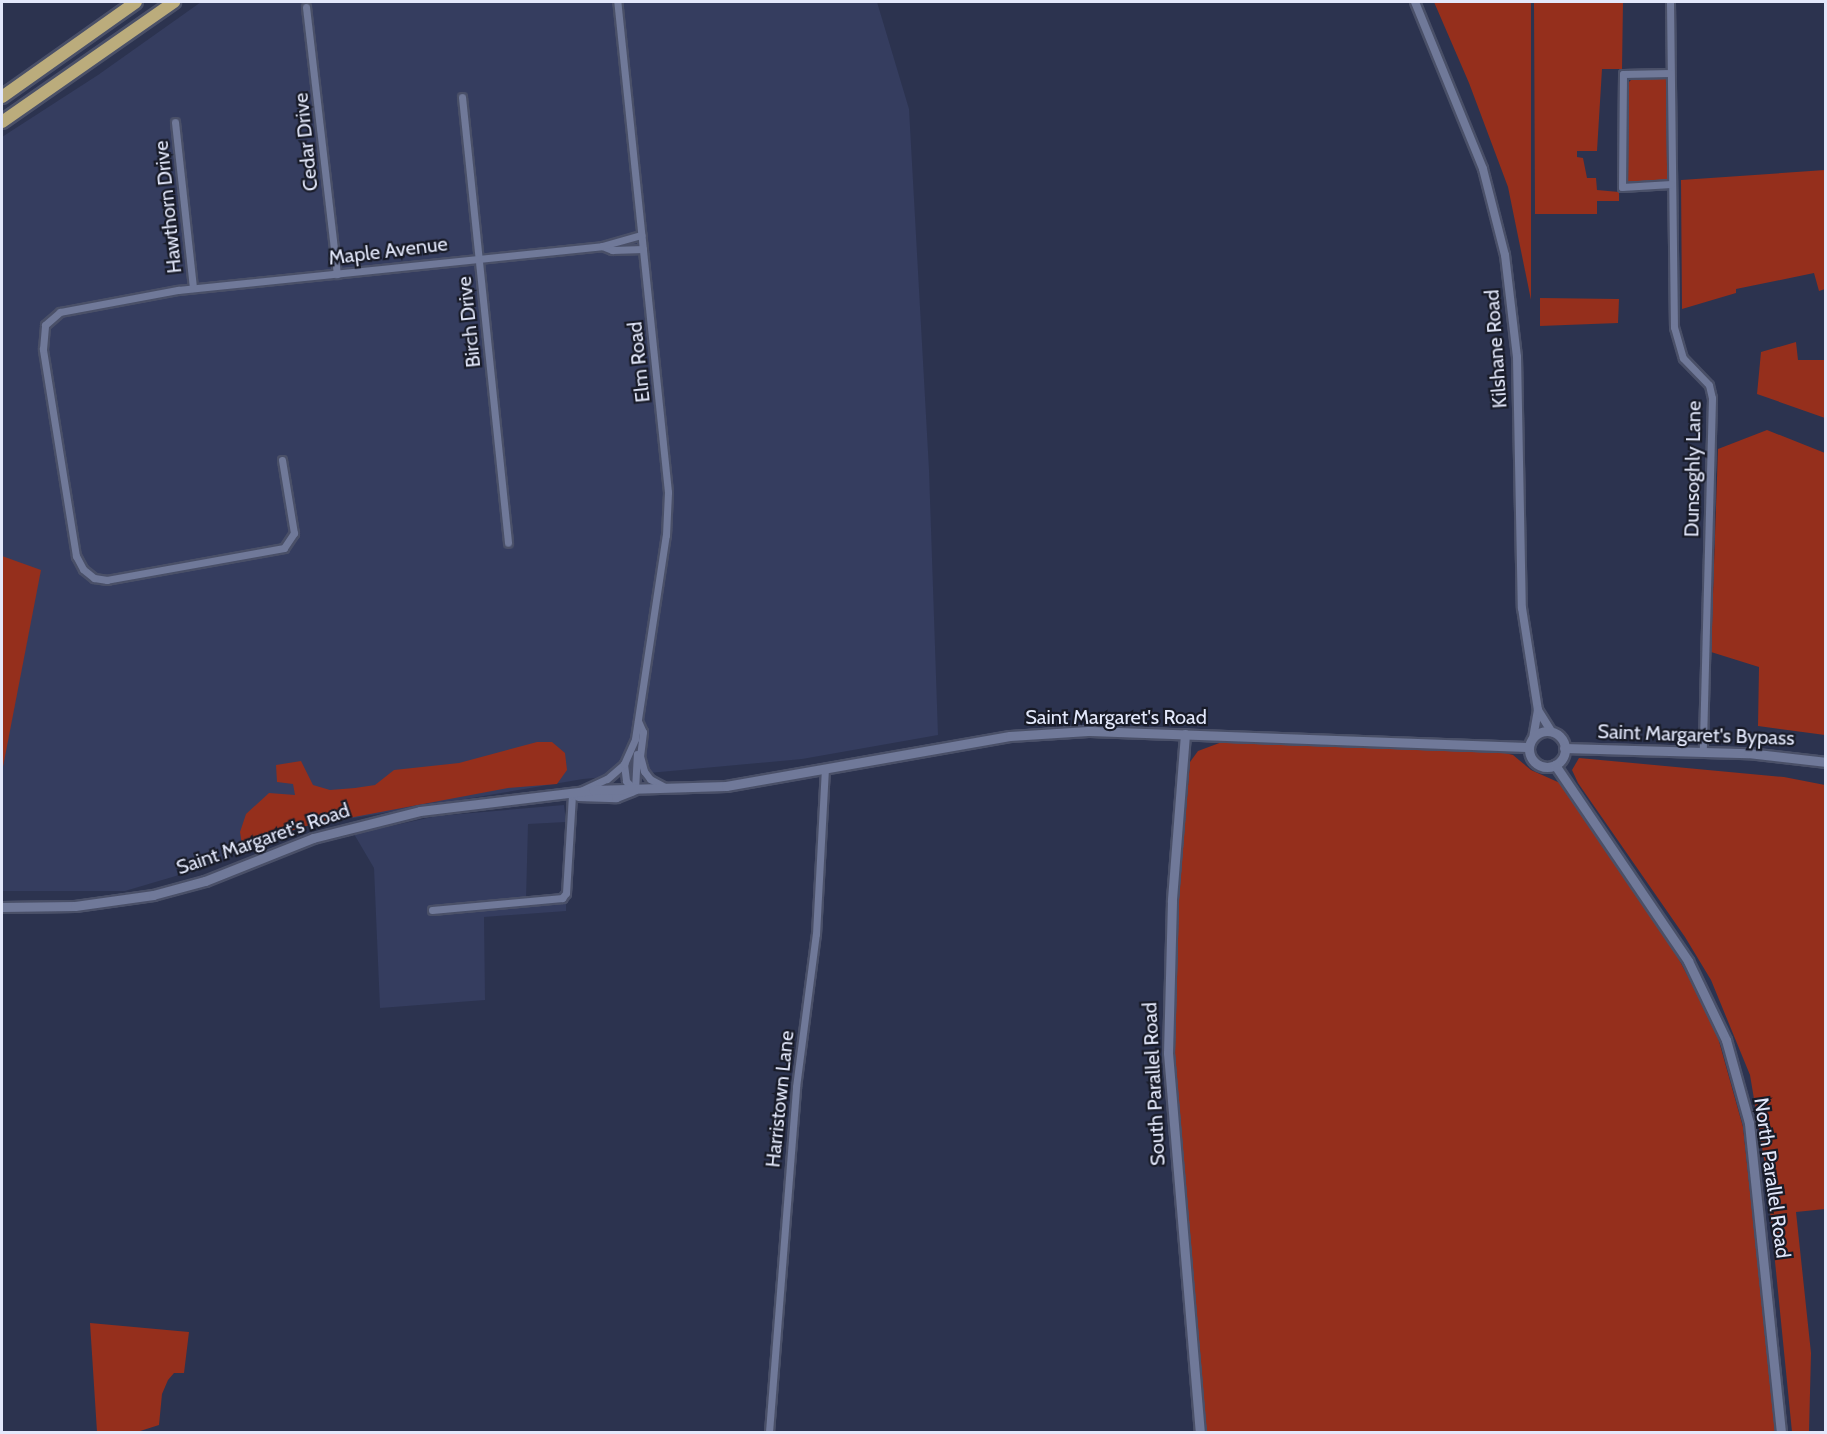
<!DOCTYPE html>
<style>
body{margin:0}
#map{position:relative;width:1827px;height:1434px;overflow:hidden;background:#2c334f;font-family:Cabin,sans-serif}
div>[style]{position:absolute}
.built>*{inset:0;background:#353d5f}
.green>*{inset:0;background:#952f1c}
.roads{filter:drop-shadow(2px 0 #4a5068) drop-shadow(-2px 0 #4a5068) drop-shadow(0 2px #4a5068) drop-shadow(0 -2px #4a5068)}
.minor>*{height:7px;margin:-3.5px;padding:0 3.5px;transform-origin:3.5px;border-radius:3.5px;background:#707999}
.tertiary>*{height:8px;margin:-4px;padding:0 4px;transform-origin:4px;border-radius:4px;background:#707999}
.secondary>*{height:9px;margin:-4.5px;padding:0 4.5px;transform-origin:4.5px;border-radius:4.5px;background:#707999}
.secondary>.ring{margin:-4.5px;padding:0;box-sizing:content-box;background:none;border:9px solid #707999;border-radius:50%}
.trunk>*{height:12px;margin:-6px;padding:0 6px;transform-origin:6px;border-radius:6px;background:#bbac7c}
span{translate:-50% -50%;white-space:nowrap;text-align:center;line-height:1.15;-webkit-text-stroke:4.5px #181b28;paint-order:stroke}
.street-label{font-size:20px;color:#e3e8fb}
.frame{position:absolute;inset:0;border:3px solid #e3e8fb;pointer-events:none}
</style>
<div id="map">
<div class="built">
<i style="clip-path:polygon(201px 2px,877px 2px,909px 109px,929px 470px,938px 735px,802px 759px,583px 779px,301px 827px,196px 870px,125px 891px,2px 891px,2px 137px,98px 75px)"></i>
<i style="clip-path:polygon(564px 805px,566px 822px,528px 824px,526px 900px,557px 901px,566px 893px,566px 911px,484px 917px,485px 1000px,380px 1008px,374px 868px,354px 834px,437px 816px)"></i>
</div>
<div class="green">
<i style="clip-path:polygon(1434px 2px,1531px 2px,1531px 300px,1508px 187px,1469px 83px)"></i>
<i style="clip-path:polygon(1534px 2px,1623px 2px,1622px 69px,1602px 69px,1597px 151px,1577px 151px,1577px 157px,1583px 158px,1587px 178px,1596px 178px,1597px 190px,1619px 192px,1619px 201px,1597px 201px,1597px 214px,1535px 214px)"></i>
<i style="clip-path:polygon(1668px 75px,1668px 182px,1626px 184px,1625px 86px,1635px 76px)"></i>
<i style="clip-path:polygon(1825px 170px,1825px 289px,1819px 291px,1814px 273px,1736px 289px,1736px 293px,1682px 309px,1681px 180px)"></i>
<i style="clip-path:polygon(1540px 298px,1619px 299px,1618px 323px,1540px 326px)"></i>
<i style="clip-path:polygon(1796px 342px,1798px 360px,1825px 360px,1825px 418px,1757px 394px,1761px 352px)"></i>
<i style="clip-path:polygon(1767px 430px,1825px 453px,1825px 735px,1758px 726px,1759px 667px,1711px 652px,1718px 449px)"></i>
<i style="clip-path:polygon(2px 556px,41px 570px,2px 772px)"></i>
<i style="clip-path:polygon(537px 742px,552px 742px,565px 753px,567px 770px,557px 784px,508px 788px,301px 827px,243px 851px,240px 832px,246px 814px,269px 793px,295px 795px,293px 784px,277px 782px,276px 765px,301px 761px,313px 785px,330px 790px,355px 788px,375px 785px,394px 770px,459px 763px)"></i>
<i style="clip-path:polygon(1222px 742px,1497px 751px,1513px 755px,1531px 770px,1560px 783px,1667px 937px,1715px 1027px,1743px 1127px,1776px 1432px,1205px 1432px,1176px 1111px,1173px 965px,1190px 762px,1198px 751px)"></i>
<i style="clip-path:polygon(1579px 758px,1784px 777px,1825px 785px,1825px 1209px,1796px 1212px,1811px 1353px,1809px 1432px,1792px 1432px,1766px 1171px,1750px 1075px,1711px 980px,1685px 937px,1578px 783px,1572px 770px)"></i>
<i style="clip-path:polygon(90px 1323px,189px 1332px,184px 1373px,174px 1373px,168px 1380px,162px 1394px,159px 1425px,137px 1432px,97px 1432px)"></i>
</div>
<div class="roads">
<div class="minor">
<i style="left:1670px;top:2px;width:325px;rotate:89.3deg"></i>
<i style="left:1674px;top:327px;width:32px;rotate:74deg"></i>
<i style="left:1683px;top:358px;width:37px;rotate:46deg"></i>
<i style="left:1709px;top:385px;width:13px;rotate:77deg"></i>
<i style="left:1712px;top:398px;width:353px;rotate:91.5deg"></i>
<i style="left:306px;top:7px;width:269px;rotate:83.4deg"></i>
<i style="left:1670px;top:73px;width:47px;rotate:178.8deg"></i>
<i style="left:1623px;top:74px;width:113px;rotate:90.5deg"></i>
<i style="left:1622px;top:187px;width:49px;rotate:-3.5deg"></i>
<i style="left:462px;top:97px;width:448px;rotate:84.1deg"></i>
<i style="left:175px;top:122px;width:167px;rotate:83.8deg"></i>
<i style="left:602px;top:246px;width:11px;rotate:22deg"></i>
<i style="left:612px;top:250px;width:31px;rotate:-2deg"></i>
<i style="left:282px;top:460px;width:74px;rotate:80.7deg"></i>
<i style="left:294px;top:533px;width:18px;rotate:124deg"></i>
<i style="left:284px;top:548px;width:180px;rotate:169.8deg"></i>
<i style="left:107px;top:580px;width:13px;rotate:-171deg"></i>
<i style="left:94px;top:578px;width:14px;rotate:-141deg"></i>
<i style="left:83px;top:569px;width:15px;rotate:-118deg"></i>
<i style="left:76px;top:556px;width:210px;rotate:-99.1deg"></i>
<i style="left:43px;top:349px;width:24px;rotate:-85deg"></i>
<i style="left:45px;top:325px;width:20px;rotate:-41deg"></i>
<i style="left:60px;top:312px;width:120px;rotate:-10.6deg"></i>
<i style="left:178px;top:290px;width:426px;rotate:-5.9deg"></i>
<i style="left:602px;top:246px;width:41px;rotate:-15.8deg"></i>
<i style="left:638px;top:721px;width:12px;rotate:66deg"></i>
<i style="left:643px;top:732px;width:24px;rotate:97deg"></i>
<i style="left:640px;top:756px;width:16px;rotate:75deg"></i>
<i style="left:644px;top:771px;width:10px;rotate:53deg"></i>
<i style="left:650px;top:779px;width:17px;rotate:28deg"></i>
<i style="left:624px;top:764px;width:17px;rotate:83deg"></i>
<i style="left:626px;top:781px;width:13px;rotate:45deg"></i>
<i style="left:635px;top:790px;width:36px;rotate:-87deg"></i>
<i style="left:432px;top:910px;width:131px;rotate:-5.3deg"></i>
<i style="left:562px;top:898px;width:6px;rotate:-51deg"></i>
<i style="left:566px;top:893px;width:98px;rotate:-86.5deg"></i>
<i style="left:572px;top:795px;width:38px;rotate:-25deg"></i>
<i style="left:607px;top:779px;width:23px;rotate:-41deg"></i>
<i style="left:624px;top:764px;width:27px;rotate:-66deg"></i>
<i style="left:635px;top:739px;width:206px;rotate:-81.4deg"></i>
<i style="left:666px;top:535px;width:43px;rotate:-87.3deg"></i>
<i style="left:668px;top:492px;width:493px;rotate:-95.9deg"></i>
<i style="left:769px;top:1432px;width:346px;rotate:-85.5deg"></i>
<i style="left:796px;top:1087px;width:154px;rotate:-82.6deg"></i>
<i style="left:816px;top:934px;width:164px;rotate:-86.9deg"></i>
</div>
<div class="tertiary">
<i style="left:1415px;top:2px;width:180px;rotate:67.8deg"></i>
<i style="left:1483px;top:169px;width:89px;rotate:75.7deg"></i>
<i style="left:1505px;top:255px;width:103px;rotate:83.3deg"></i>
<i style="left:1517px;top:357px;width:251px;rotate:88.9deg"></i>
<i style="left:1522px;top:608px;width:103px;rotate:81.1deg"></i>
<i style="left:1538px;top:710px;width:28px;rotate:100deg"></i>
<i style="left:1538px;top:710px;width:26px;rotate:58deg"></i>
</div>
<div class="secondary">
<i class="ring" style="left:1529px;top:731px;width:27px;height:27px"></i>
<i style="left:1185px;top:734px;width:168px;rotate:94.5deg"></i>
<i style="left:1172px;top:901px;width:152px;rotate:91.5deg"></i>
<i style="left:1168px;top:1053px;width:380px;rotate:85.2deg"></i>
<i style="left:1564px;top:748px;width:184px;rotate:1.6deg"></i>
<i style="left:1748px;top:753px;width:79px;rotate:6.6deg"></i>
<i style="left:1555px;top:765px;width:237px;rotate:55.8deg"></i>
<i style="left:1688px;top:961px;width:88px;rotate:64.3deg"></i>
<i style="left:1726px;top:1040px;width:86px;rotate:74.5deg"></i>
<i style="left:1749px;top:1123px;width:311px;rotate:84.1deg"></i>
<i style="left:578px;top:796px;width:38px;rotate:2deg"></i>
<i style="left:616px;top:797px;width:17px;rotate:-21deg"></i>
<i style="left:2px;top:907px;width:73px;rotate:-0.8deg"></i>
<i style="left:75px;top:906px;width:79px;rotate:-8deg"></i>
<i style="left:153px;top:895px;width:54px;rotate:-15.1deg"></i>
<i style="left:205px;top:881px;width:116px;rotate:-21.7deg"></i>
<i style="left:313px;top:838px;width:110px;rotate:-14.2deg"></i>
<i style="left:420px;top:811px;width:174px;rotate:-6.9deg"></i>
<i style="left:593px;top:790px;width:133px;rotate:-1.7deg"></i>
<i style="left:726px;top:786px;width:288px;rotate:-10deg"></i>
<i style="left:1010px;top:736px;width:78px;rotate:-3.7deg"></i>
<i style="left:1088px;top:731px;width:441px;rotate:2.1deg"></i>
</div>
<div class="trunk">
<i style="left:2px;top:97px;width:164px;rotate:-35.3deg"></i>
<i style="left:2px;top:122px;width:210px;rotate:-34.9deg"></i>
</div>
</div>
<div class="street-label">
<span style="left:306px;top:142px;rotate:-96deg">Cedar Drive</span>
<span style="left:168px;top:207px;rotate:-96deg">Hawthorn Drive</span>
<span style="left:388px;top:251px;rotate:-7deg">Maple Avenue</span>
<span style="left:469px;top:322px;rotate:-96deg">Birch Drive</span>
<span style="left:1496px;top:349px;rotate:-94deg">Kilshane Road</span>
<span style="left:639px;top:362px;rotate:-96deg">Elm Road</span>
<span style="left:1693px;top:469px;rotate:-89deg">Dunsoghly Lane</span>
<span style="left:1116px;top:717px">Saint Margaret's Road</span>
<span style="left:1696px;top:735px;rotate:2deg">Saint Margaret's Bypass</span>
<span style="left:263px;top:839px;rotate:-19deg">Saint Margaret's Road</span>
<span style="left:1154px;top:1084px;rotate:-93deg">South Parallel Road</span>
<span style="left:780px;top:1099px;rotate:-84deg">Harristown Lane</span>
<span style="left:1772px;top:1178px;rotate:82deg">North Parallel Road</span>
</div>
<div class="frame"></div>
</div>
